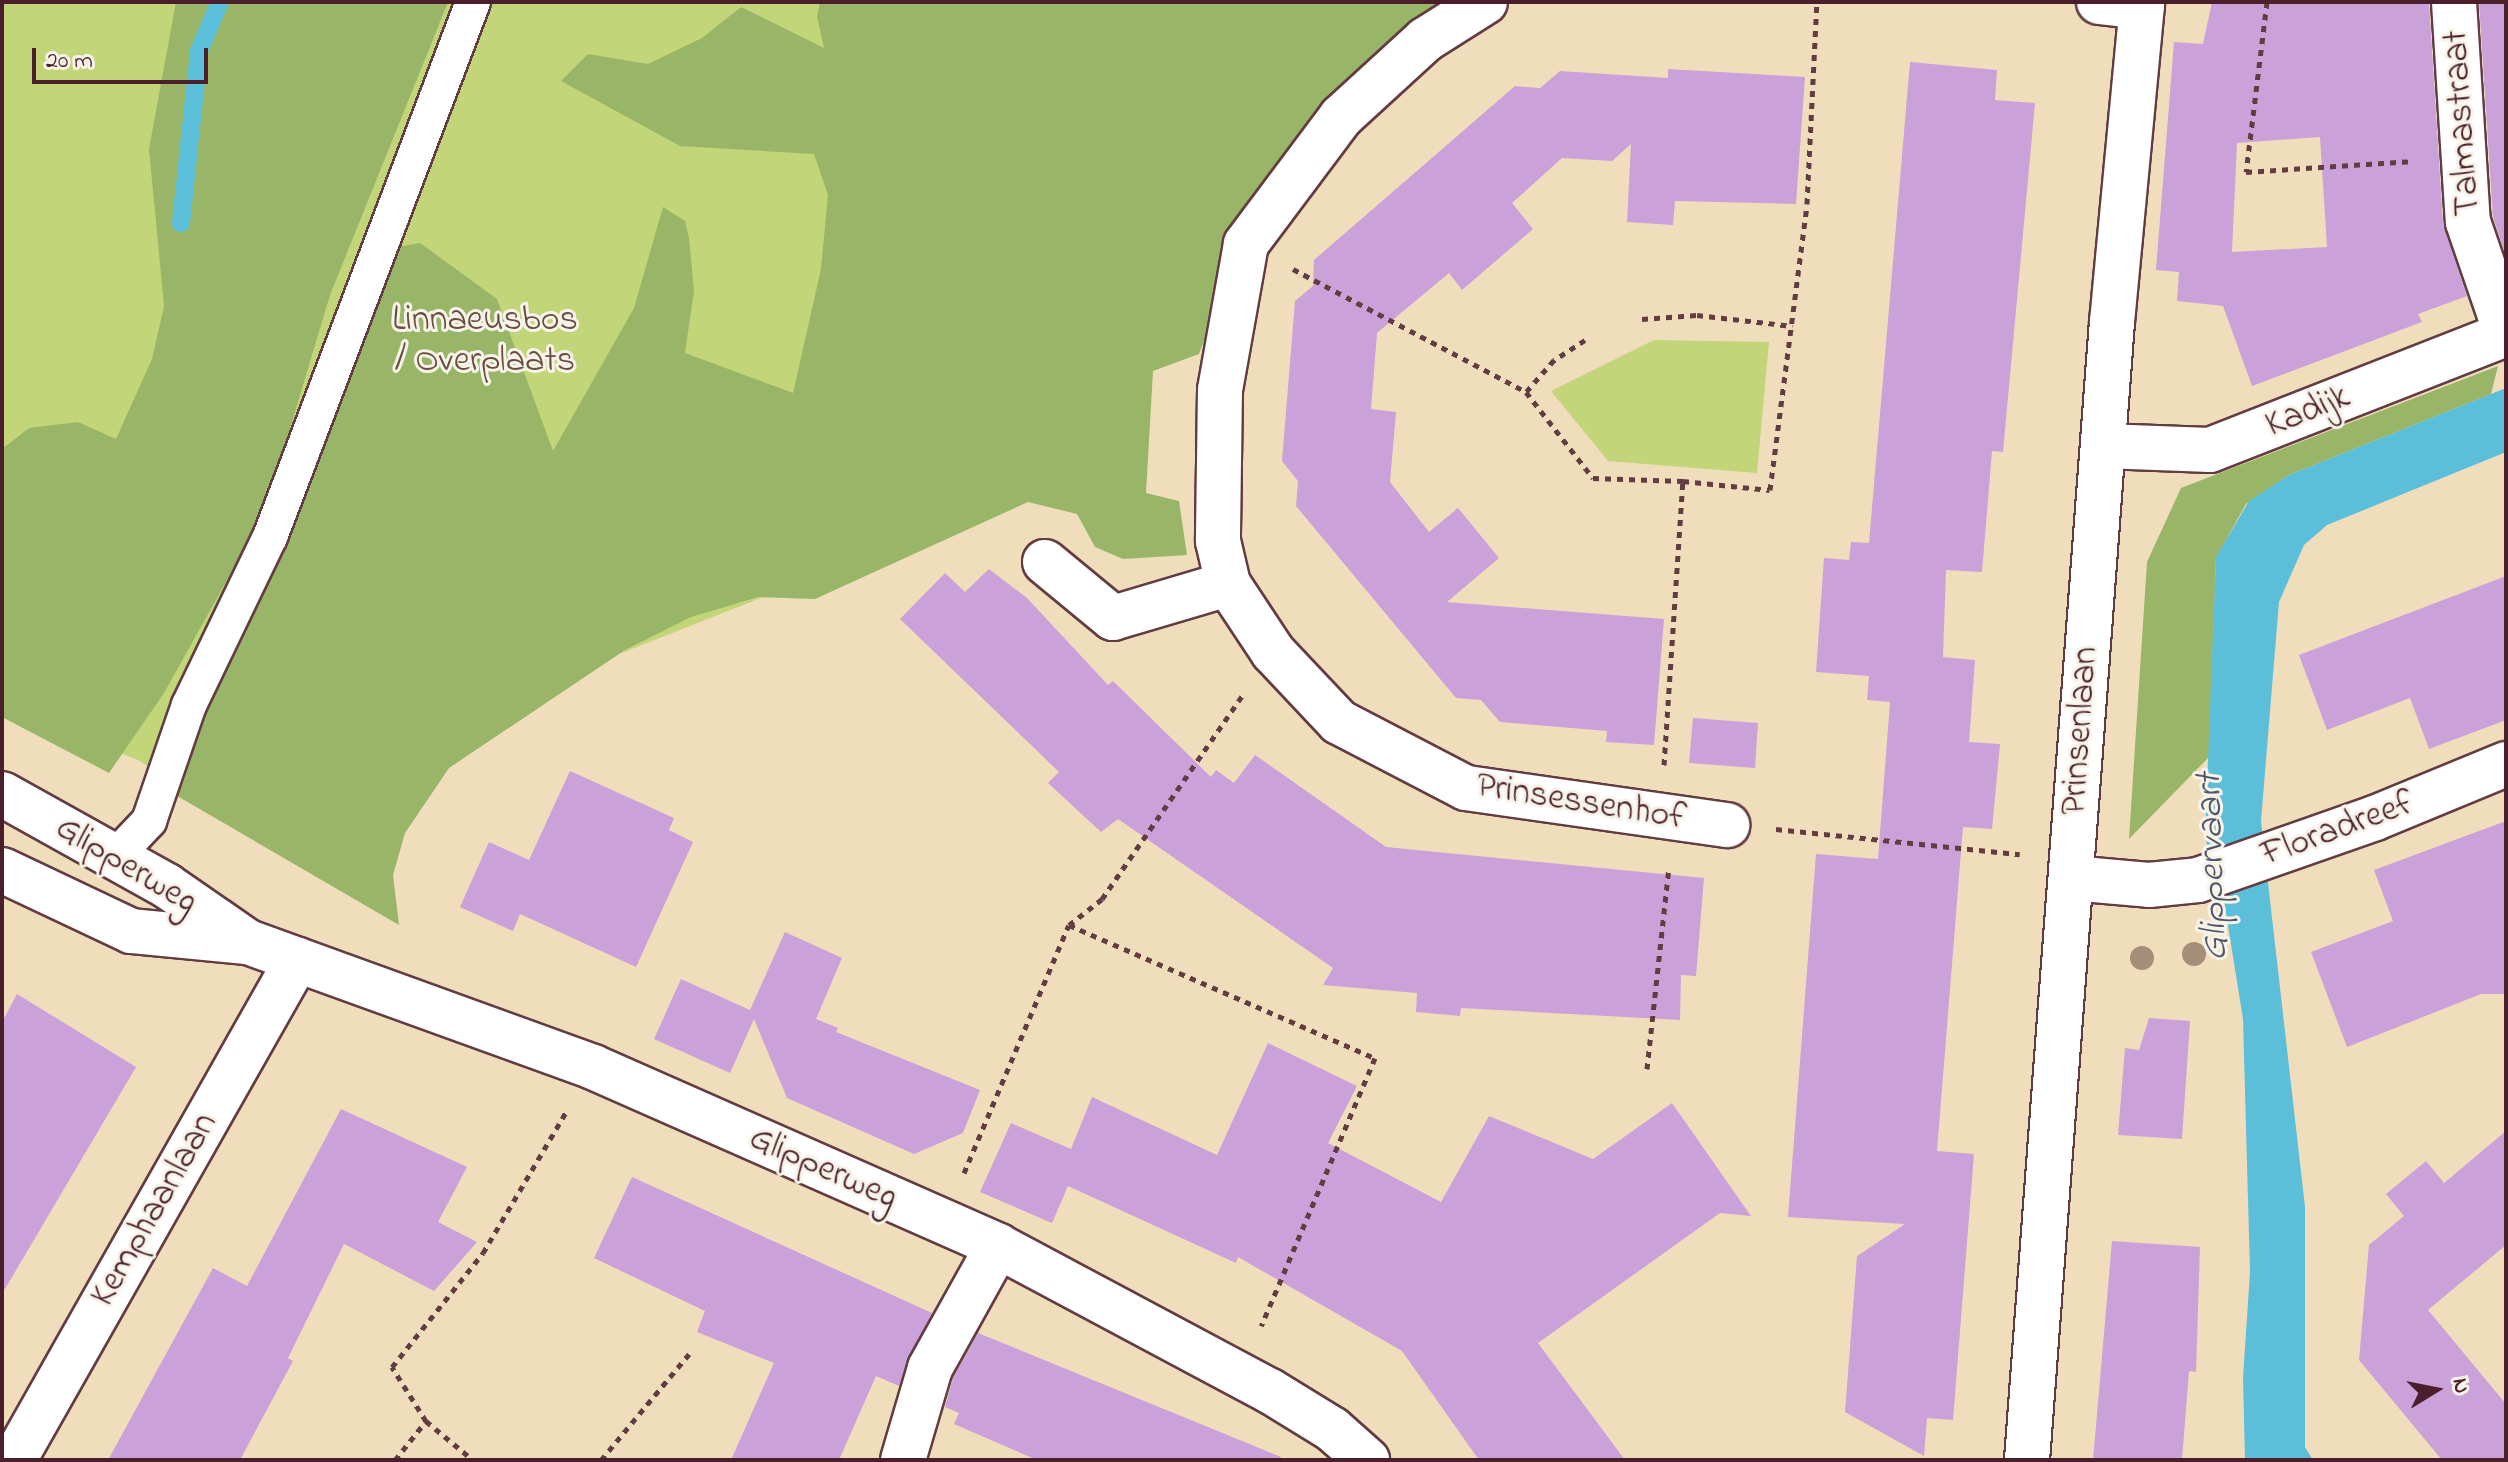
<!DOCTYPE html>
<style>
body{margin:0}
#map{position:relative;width:2508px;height:1462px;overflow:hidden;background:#f0ddbc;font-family:"Indie Flower",sans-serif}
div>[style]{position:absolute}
.green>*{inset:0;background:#c2d578}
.forest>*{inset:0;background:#99b668}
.water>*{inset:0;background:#5bbfd9}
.stream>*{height:18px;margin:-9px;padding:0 9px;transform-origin:9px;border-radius:9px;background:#5bbfd9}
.building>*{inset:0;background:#cba1da}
.path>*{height:5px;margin-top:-2.5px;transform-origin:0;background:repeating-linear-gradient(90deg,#633c41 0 6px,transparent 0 12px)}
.roads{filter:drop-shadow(2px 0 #633c41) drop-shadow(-2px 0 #633c41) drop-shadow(0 2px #633c41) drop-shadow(0 -2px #633c41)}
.service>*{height:34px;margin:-17px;padding:0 17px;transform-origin:17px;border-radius:17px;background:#fff}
.minor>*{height:44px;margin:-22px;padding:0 22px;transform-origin:22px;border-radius:22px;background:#fff}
.tertiary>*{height:44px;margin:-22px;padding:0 22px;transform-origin:22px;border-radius:22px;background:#fff}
.trees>*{width:24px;height:24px;margin:-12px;border-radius:50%;background:#a58d77}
span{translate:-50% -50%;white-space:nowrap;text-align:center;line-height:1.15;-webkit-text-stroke:6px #f7f3e8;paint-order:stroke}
.street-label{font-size:36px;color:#4a1f2b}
.park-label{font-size:36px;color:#684c3e}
.water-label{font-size:38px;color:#505768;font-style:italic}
.frame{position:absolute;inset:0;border:4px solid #4a1f2b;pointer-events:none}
.north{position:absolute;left:2396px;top:1350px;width:80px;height:80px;-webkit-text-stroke:6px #f7f3e8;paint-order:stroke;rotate:80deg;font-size:22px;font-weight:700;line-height:32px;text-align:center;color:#4a1f2b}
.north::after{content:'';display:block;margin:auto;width:28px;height:36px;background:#4a1f2b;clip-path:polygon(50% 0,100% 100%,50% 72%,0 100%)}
.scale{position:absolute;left:32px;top:48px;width:176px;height:36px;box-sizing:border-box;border:4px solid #4a1f2b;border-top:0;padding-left:10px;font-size:24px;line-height:28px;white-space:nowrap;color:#4a1f2b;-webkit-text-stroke:6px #f7f3e8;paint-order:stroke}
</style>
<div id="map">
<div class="green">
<i style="clip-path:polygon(2px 2px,1410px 2px,801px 582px,523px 692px,437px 768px,362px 903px,138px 760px,2px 706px)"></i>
<i style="clip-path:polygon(1654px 340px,1769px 342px,1757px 473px,1608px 461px,1551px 391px)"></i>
</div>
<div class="forest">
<i style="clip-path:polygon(176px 2px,448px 2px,330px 295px,265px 512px,164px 693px,109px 773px,2px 717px,2px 449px,29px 428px,78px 422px,116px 439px,152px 359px,164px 306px,149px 149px)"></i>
<i style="clip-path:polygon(820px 2px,1447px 2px,1348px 78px,1307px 124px,1225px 288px,1199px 354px,1153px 371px,1146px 493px,1179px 501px,1187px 555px,1123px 559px,1095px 547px,1077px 514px,1028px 502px,815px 599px,758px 597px,691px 617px,625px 650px,449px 768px,405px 833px,393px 875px,399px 925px,172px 793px,240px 625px,311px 481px,380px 250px,420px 243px,497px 299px,553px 451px,634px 308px,663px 207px,685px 221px,689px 238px,694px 291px,685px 353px,793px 393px,821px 269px,828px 195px,814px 154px,680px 146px,561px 81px,588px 54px,648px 64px,702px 38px,741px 7px,824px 48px,817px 17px)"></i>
<i style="clip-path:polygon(2498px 366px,2491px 394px,2289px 475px,2246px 504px,2216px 558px,2209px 757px,2129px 839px,2147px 562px,2181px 488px)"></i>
</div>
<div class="water">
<i style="clip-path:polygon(2506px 388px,2506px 452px,2327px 525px,2304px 545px,2279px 602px,2261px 821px,2305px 1207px,2305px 1447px,2313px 1460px,2245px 1460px,2243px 1378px,2250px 1272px,2243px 1019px,2225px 907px,2205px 837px,2216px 557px,2249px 501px,2289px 475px)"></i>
</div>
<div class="stream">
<i style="left:181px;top:223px;width:173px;rotate:-84deg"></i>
<i style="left:199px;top:51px;width:53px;rotate:-66.8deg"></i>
</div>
<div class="building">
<i style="clip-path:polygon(evenodd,2212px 2px,2429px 2px,2443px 224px,2467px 296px,2418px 314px,2422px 322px,2252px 386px,2223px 306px,2177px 301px,2179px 272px,2156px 270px,2174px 42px,2203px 44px,2212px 2px,2320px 137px,2327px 247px,2232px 252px,2237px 143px,2320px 137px)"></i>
<i style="clip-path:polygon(2479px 2px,2506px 2px,2506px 256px,2493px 217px)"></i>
<i style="clip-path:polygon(1910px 62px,1997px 70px,1995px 100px,2035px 103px,2003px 452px,1992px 451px,1982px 572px,1946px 570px,1943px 657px,1975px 660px,1969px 742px,2000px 744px,1992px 829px,1963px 827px,1937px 1151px,1974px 1154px,1953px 1420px,1927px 1418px,1924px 1456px,1845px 1412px,1857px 1256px,1905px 1224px,1788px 1217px,1816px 854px,1878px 859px,1890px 702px,1867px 700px,1869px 676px,1816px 672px,1824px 558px,1849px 560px,1851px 542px,1869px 543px)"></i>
<i style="clip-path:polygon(1668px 69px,1805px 77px,1796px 204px,1675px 201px,1673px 225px,1627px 222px,1631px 144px,1612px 161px,1562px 158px,1512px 203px,1533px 229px,1462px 290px,1449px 273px,1377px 333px,1371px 409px,1396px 412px,1390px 482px,1429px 532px,1458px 508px,1499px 558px,1447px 602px,1664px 619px,1654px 745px,1606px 742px,1607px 731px,1500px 722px,1481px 700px,1456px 698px,1296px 506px,1298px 481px,1282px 461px,1295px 301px,1313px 286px,1314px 260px,1515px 86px,1540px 88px,1560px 71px,1668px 78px)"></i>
<i style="clip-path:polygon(989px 569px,1027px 598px,1108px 685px,1113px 681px,1211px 777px,1216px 770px,1234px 783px,1255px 755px,1386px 847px,1704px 878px,1696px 976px,1681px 975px,1680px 1020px,1461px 1008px,1460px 1016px,1416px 1012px,1417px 993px,1323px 985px,1333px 968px,1118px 819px,1101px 832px,1048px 783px,1059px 772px,900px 619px,945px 573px,965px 592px)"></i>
<i style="clip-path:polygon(2506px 576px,2506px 720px,2429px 749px,2410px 698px,2327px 730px,2299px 655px)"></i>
<i style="clip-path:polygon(1693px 718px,1758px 723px,1755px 768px,1689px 763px)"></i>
<i style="clip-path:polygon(570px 771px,674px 818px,669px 830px,693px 842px,636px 967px,520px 914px,513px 931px,460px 907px,489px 842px,529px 860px)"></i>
<i style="clip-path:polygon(2506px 821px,2506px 994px,2481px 994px,2347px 1047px,2311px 952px,2393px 921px,2374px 870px)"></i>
<i style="clip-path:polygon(785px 932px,842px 958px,816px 1019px,838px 1028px,836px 1032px,980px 1090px,963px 1133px,914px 1154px,787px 1098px,754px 1019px,730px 1073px,654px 1039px,681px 979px,750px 1010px)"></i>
<i style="clip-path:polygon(17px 994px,136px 1067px,2px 1294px,2px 1022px)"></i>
<i style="clip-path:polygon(2149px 1018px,2190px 1021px,2182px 1139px,2118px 1135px,2125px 1048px,2139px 1050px)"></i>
<i style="clip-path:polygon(1268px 1043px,1357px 1086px,1328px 1143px,1441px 1202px,1489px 1116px,1593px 1159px,1672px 1103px,1751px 1216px,1720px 1213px,1538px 1343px,1625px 1460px,1479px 1460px,1402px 1351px,1238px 1257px,1236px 1263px,1068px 1186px,1052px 1223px,980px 1192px,1011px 1123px,1071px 1149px,1092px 1097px,1217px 1155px)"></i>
<i style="clip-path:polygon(341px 1109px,467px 1167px,438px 1222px,477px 1242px,434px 1291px,344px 1244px,288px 1358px,293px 1361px,240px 1460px,108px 1460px,213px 1268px,247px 1286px)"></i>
<i style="clip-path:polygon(2506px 1131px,2506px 1245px,2428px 1310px,2506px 1404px,2506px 1460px,2442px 1460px,2359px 1360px,2369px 1245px,2404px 1216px,2386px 1194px,2426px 1161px,2444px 1183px)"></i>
<i style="clip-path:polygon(632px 1177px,932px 1313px,899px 1386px,876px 1376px,839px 1460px,731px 1460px,774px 1363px,697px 1332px,705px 1311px,594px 1258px)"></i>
<i style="clip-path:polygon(2112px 1241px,2200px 1247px,2196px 1372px,2189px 1371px,2182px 1460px,2093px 1460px)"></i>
<i style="clip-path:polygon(978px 1333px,1281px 1457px,1280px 1460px,1037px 1460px,954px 1424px,959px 1413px,945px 1407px,953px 1378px)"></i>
</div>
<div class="path">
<i style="left:2267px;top:2px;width:171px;rotate:97deg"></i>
<i style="left:2246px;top:172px;width:164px;rotate:-3.8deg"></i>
<i style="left:1293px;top:269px;width:263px;rotate:27.8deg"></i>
<i style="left:1642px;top:319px;width:55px;rotate:-4.2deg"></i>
<i style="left:1697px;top:315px;width:96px;rotate:6.6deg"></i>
<i style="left:1585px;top:340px;width:37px;rotate:147deg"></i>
<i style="left:1554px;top:360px;width:43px;rotate:131.2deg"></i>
<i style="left:1526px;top:392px;width:109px;rotate:52.1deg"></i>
<i style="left:1593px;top:478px;width:90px;rotate:1.9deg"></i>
<i style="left:1664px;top:765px;width:285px;rotate:-86.2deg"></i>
<i style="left:1683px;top:481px;width:87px;rotate:5.9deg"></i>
<i style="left:1770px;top:490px;width:288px;rotate:-82.6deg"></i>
<i style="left:1807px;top:204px;width:202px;rotate:-87.2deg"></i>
<i style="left:1776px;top:829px;width:245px;rotate:5.9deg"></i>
<i style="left:1069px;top:925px;width:334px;rotate:23.5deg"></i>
<i style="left:1375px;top:1058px;width:291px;rotate:113deg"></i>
<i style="left:1647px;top:1069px;width:202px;rotate:-83.8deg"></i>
<i style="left:964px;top:1173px;width:269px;rotate:-67.1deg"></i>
<i style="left:1069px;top:925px;width:42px;rotate:-38.2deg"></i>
<i style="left:1102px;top:899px;width:247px;rotate:-55.4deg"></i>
<i style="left:426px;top:1421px;width:61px;rotate:39.7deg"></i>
<i style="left:395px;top:1460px;width:50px;rotate:-51.5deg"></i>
<i style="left:426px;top:1421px;width:64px;rotate:-122.2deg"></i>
<i style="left:392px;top:1367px;width:146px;rotate:-51.4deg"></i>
<i style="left:483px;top:1253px;width:164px;rotate:-59.5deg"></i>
<i style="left:601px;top:1460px;width:138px;rotate:-50.3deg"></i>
</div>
<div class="roads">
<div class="service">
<i style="left:115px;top:857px;width:50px;rotate:-46.6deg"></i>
<i style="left:149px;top:821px;width:123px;rotate:-71deg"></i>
<i style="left:189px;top:705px;width:187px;rotate:-64.3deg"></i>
<i style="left:270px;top:537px;width:572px;rotate:-69.22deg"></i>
</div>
<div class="minor">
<i style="left:1485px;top:2px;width:71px;rotate:147.7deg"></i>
<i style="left:1425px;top:40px;width:114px;rotate:137.5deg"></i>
<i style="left:1341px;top:117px;width:159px;rotate:126.8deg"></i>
<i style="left:1246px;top:244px;width:148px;rotate:100.1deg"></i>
<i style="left:1220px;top:390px;width:151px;rotate:90.8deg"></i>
<i style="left:1218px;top:541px;width:44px;rotate:76.9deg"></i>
<i style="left:1228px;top:584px;width:82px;rotate:56.5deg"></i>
<i style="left:1273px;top:652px;width:96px;rotate:46.7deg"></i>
<i style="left:1339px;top:722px;width:143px;rotate:27.5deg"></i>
<i style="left:1466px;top:788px;width:264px;rotate:8.1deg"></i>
<i style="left:2099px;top:2px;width:43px;rotate:6.6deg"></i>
<i style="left:2454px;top:2px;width:220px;rotate:86.4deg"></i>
<i style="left:2468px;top:222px;width:117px;rotate:71.1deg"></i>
<i style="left:2103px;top:446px;width:107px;rotate:2.1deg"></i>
<i style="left:2210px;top:450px;width:318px;rotate:-21.4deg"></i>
<i style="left:1045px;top:562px;width:88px;rotate:39.5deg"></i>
<i style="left:1113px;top:618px;width:120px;rotate:-16.5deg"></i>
<i style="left:2071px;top:878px;width:78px;rotate:5.1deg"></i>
<i style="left:2149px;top:885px;width:49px;rotate:-5.8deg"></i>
<i style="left:2198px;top:880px;width:188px;rotate:-19.3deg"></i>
<i style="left:2375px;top:818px;width:142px;rotate:-22.4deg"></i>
<i style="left:14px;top:1460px;width:575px;rotate:-60.49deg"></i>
<i style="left:903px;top:1460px;width:96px;rotate:-73.6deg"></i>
<i style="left:930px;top:1368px;width:140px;rotate:-60.9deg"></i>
</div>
<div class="tertiary">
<i style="left:2px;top:794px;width:189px;rotate:29.1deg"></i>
<i style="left:167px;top:886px;width:98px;rotate:34.7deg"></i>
<i style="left:248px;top:942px;width:367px;rotate:19.9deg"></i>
<i style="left:593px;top:1067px;width:443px;rotate:23.8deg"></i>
<i style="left:998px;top:1246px;width:308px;rotate:28.1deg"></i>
<i style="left:1270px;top:1391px;width:73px;rotate:31.5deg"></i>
<i style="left:1332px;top:1429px;width:47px;rotate:41.5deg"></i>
<i style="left:2px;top:870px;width:143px;rotate:25.3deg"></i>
<i style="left:131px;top:931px;width:115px;rotate:5.5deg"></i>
<i style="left:2027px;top:1460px;width:1141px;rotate:-85.73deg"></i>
<i style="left:2112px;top:322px;width:321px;rotate:-84.6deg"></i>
</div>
</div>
<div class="trees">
<i style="left:2194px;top:954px"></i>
<i style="left:2142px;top:958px"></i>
</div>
<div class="street-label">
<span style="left:2463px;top:123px;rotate:-94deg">Talmastraat</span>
<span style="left:2308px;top:412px;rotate:-22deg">Kadijk</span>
<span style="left:2081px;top:731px;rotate:-86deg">Prinsenlaan</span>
<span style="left:1581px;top:803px;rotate:9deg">Prinsessenhof</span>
<span style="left:2338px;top:830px;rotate:-20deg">Floradreef</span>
<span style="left:126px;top:866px;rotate:31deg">Glipperweg</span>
<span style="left:823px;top:1169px;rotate:24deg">Glipperweg</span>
<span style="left:155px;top:1210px;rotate:-60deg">Kemphaanlaan</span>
</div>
<div class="park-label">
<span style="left:485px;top:341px">Linnaeusbos<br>/ Overplaats</span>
</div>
<div class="water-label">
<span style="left:2214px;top:867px;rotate:-92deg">Glippervaart</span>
</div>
<div class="frame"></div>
<div class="north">N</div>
<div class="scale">20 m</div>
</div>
